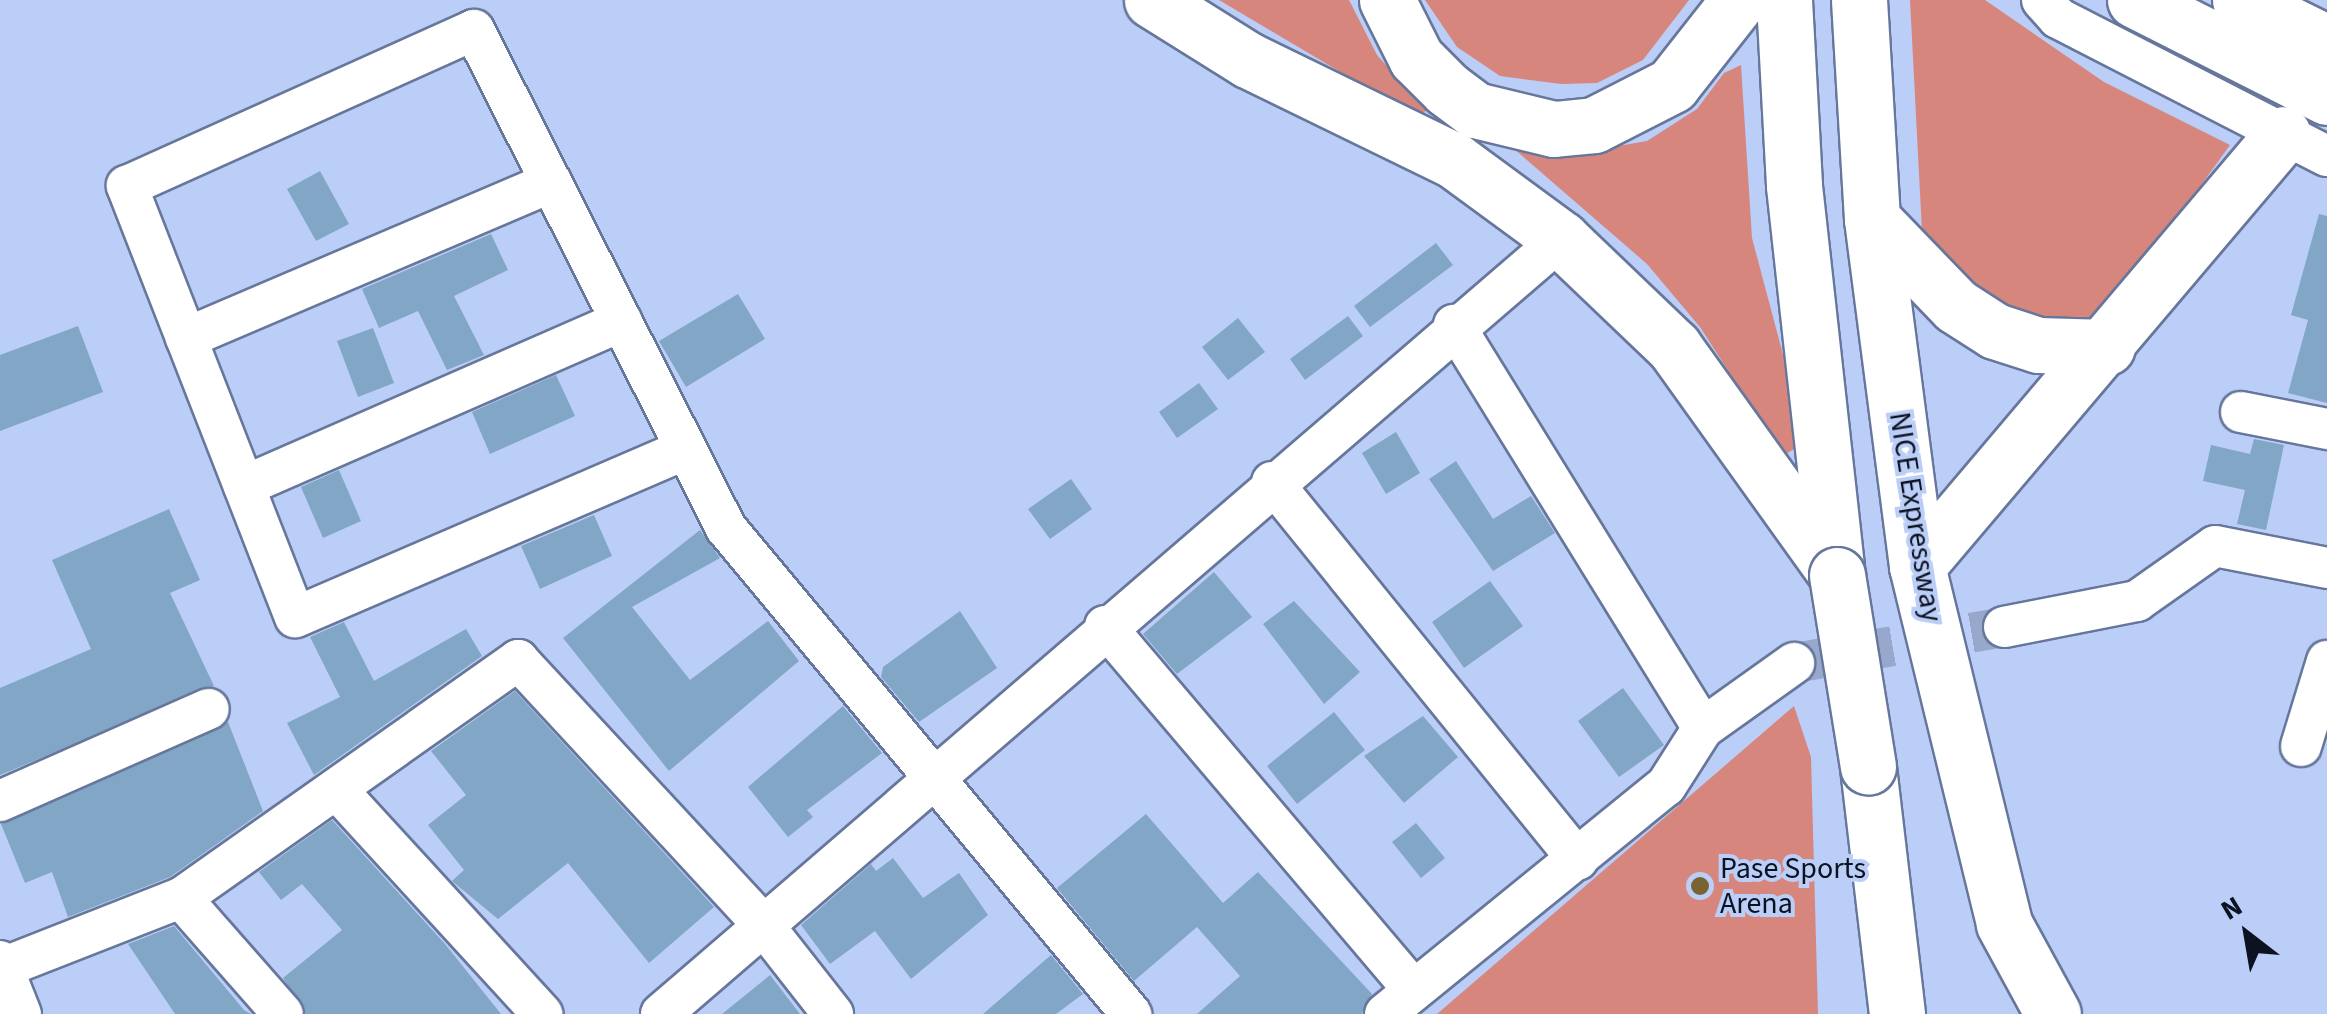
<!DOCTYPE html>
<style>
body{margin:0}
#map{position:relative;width:2327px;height:1014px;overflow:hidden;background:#bbcef7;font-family:"Source Sans 3",sans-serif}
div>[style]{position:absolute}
.green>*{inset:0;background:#d7867e}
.building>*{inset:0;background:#82a6c6}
.minor-tunnel>*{height:40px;margin-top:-20px;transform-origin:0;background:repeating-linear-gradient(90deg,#98a8cc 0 40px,transparent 0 60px)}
.roads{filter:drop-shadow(2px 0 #67779c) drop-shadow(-2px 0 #67779c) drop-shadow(0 2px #67779c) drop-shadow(0 -2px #67779c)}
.minor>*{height:40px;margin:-20px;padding:0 20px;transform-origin:20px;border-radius:20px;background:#fff}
.highway>*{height:55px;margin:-27.5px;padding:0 27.5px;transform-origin:27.5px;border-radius:27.5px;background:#fff}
.bridges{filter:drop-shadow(2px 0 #67779c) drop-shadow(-2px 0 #67779c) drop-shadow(0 2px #67779c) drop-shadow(0 -2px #67779c)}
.highway-bridge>*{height:55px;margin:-27.5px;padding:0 27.5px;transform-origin:27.5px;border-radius:27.5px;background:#fff}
.dots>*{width:28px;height:28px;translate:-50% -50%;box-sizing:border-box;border:5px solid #bbcef7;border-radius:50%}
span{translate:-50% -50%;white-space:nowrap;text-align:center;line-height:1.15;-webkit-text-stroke:8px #bbcef7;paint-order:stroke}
.street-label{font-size:30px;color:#0c1220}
.poi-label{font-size:30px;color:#0c1220}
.left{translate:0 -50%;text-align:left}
.north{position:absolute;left:2197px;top:884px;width:100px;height:100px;-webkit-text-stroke:8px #bbcef7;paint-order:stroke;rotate:329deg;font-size:28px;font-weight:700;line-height:40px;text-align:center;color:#0c1220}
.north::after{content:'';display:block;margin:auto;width:35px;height:45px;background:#0c1220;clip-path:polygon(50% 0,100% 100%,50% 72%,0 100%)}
</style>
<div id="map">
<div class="green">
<i style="clip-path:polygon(1219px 0,1349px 0,1377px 55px,1427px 111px,1413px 115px)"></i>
<i style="clip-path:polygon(1425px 0,1689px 0,1643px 60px,1597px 83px,1561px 84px,1500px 76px,1457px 47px)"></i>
<i style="clip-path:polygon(1910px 0,1985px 0,2104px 82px,2230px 145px,2105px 318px,2025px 320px,1923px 251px)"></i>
<i style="clip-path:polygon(1741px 65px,1752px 238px,1806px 441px,1783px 456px,1700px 327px,1647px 264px,1512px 147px,1555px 157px,1647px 141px,1697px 109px,1724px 73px)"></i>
<i style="clip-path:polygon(1794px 706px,1811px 757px,1818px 1014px,1437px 1014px)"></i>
</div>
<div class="building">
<i style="clip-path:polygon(320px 171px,349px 224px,316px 241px,287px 189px)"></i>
<i style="clip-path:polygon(2319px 214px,2327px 216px,2327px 403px,2288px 393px,2308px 320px,2291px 315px)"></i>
<i style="clip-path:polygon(491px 234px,508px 270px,454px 296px,484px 355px,447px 370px,418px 311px,379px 328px,362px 289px)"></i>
<i style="clip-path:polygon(1436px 243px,1453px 265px,1370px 327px,1354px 306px)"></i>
<i style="clip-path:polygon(738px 294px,765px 339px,686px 387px,659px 341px)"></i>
<i style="clip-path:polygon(1348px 316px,1363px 336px,1305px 380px,1290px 359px)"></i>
<i style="clip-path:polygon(1238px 318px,1265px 352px,1228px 380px,1202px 347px)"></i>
<i style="clip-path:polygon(78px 326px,103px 392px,0 431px,0 355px)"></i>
<i style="clip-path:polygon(373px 328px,394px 383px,358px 397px,337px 341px)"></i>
<i style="clip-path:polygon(556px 375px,575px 416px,490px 454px,472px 412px)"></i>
<i style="clip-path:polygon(1199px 383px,1218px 409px,1177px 438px,1159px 412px)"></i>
<i style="clip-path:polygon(1396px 432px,1420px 473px,1386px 494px,1362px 453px)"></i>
<i style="clip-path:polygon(2254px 439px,2284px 445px,2266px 530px,2237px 524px,2245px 490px,2203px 481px,2211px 445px,2250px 454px)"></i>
<i style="clip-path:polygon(1456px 461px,1493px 519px,1531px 496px,1555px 533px,1493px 571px,1429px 479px)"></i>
<i style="clip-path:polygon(339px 470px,361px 521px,323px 538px,301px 487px)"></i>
<i style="clip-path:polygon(1071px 479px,1092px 509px,1050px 539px,1028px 509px)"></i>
<i style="clip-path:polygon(169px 509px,200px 580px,170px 593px,214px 686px,0 775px,0 688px,91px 649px,52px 560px)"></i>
<i style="clip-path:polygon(594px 515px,612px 556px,540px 589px,521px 546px)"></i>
<i style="clip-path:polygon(700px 530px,720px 558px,632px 607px,690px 680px,768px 621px,799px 661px,669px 771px,563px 638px)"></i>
<i style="clip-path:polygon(1214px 572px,1252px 617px,1177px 674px,1143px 634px)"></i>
<i style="clip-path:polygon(1490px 581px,1523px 626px,1464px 668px,1432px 622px)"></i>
<i style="clip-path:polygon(1294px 601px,1360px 672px,1324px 704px,1263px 624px)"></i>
<i style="clip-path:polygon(960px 611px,997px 668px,919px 722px,881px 677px,883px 667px)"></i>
<i style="clip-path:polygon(344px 622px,374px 681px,466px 629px,482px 656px,314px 775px,287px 723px,340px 697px,310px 637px)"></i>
<i style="clip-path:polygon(1623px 688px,1664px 745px,1619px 777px,1578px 721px)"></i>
<i style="clip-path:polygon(515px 691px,714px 907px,649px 963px,568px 863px,498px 919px,452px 881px,464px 870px,428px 825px,466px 795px,431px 751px)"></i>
<i style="clip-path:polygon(843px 706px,882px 753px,807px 810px,813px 817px,788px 837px,748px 787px)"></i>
<i style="clip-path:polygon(1334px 712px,1365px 750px,1297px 804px,1267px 766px)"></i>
<i style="clip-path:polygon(1423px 716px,1458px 757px,1404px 803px,1364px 756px)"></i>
<i style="clip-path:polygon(228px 722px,263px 811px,170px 877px,68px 917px,52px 872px,25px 883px,1px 824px)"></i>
<i style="clip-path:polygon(1146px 814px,1223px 903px,1258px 872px,1372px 994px,1362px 1014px,1197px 1014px,1240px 976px,1197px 927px,1134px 981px,1057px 888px)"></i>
<i style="clip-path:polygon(332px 820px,445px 944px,501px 1014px,306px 1014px,283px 978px,342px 930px,302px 884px,281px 900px,259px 872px)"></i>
<i style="clip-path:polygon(1416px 823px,1445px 858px,1421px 878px,1392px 842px)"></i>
<i style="clip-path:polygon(893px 858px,923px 898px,959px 873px,988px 915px,911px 979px,875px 931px,830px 964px,801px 925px,871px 864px,876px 871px)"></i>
<i style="clip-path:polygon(174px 926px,244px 1010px,251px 1014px,175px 1014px,128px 944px)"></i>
<i style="clip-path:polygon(1051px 955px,1083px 994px,1056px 1014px,983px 1014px)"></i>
<i style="clip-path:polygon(770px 975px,800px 1014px,722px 1014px)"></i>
</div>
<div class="minor-tunnel">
<i style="left:1794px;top:663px;width:213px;rotate:-9.7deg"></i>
</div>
<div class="roads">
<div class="minor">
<i style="left:2042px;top:0;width:24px;rotate:48deg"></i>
<i style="left:2058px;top:18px;width:302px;rotate:27.2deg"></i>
<i style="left:186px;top:338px;width:397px;rotate:-23.1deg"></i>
<i style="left:2241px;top:412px;width:88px;rotate:11.2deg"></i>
<i style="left:672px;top:455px;width:410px;rotate:156.7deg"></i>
<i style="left:295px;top:617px;width:463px;rotate:-111.3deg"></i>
<i style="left:127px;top:186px;width:380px;rotate:-24.2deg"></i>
<i style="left:474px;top:30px;width:558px;rotate:63.16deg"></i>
<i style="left:726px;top:528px;width:633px;rotate:50.19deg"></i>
<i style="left:1272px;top:482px;width:486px;rotate:51deg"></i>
<i style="left:244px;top:486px;width:412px;rotate:-23.6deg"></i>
<i style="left:1105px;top:626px;width:476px;rotate:49.7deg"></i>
<i style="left:2004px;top:627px;width:136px;rotate:-11.1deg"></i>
<i style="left:2137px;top:601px;width:95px;rotate:-35.2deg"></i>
<i style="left:2215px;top:546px;width:114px;rotate:11.1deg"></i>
<i style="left:1703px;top:728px;width:112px;rotate:-35.5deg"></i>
<i style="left:2301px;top:746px;width:89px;rotate:-73deg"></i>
<i style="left:337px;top:790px;width:304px;rotate:47.5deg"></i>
<i style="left:0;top:801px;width:228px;rotate:-23.8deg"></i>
<i style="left:181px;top:898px;width:154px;rotate:48.7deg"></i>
<i style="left:0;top:961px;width:57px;rotate:68.4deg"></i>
<i style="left:2px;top:968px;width:192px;rotate:-21.4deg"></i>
<i style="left:181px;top:898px;width:413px;rotate:-35.2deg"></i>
<i style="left:518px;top:660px;width:362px;rotate:47.2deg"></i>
<i style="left:764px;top:926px;width:112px;rotate:51.9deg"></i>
<i style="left:661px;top:1014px;width:1188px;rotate:-40.73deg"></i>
<i style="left:1385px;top:1014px;width:362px;rotate:-39.1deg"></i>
<i style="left:1666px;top:786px;width:69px;rotate:-57.5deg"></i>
<i style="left:1703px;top:728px;width:474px;rotate:-121.7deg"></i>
</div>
<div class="highway">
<i style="left:1152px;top:0;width:113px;rotate:32deg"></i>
<i style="left:1248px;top:60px;width:230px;rotate:26deg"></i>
<i style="left:1455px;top:161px;width:132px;rotate:36.3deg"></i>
<i style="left:1561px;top:239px;width:156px;rotate:43.7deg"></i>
<i style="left:1674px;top:347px;width:280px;rotate:54.4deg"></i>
<i style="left:1387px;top:0;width:65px;rotate:63.4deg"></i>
<i style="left:1416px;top:58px;width:44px;rotate:45deg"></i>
<i style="left:1447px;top:89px;width:35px;rotate:37deg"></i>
<i style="left:1475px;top:110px;width:81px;rotate:13.5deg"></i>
<i style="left:1554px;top:129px;width:40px;rotate:-5.7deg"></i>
<i style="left:1594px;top:125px;width:88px;rotate:-27.1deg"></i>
<i style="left:1672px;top:85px;width:108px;rotate:-51.8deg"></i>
<i style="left:1784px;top:0;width:186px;rotate:86.9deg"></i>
<i style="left:1794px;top:186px;width:383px;rotate:83.7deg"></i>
<i style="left:1859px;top:0;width:219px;rotate:86.6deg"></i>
<i style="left:1872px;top:219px;width:350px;rotate:82.6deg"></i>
<i style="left:1917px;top:566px;width:368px;rotate:76.3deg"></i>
<i style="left:2004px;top:924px;width:102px;rotate:61.4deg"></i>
<i style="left:2135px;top:0;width:215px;rotate:26.8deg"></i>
<i style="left:2240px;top:0;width:97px;rotate:26.3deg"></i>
<i style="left:1872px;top:219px;width:121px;rotate:46deg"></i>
<i style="left:1956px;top:306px;width:46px;rotate:32.7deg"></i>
<i style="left:1995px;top:331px;width:45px;rotate:18deg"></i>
<i style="left:2038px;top:345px;width:69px;rotate:1.7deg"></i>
<i style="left:1917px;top:566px;width:566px;rotate:-49.73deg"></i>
<i style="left:1868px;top:767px;width:249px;rotate:83.3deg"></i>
</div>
</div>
<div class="bridges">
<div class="highway-bridge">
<i style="left:1837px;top:575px;width:194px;rotate:80.8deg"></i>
</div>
</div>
<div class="dots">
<i style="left:1700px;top:886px;background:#796333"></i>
</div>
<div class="street-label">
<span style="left:1915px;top:517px;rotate:81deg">NICE Expressway</span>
</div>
<div class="poi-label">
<span class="left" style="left:1720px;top:886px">Pase Sports<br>Arena</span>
</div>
<div class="north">N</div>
</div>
